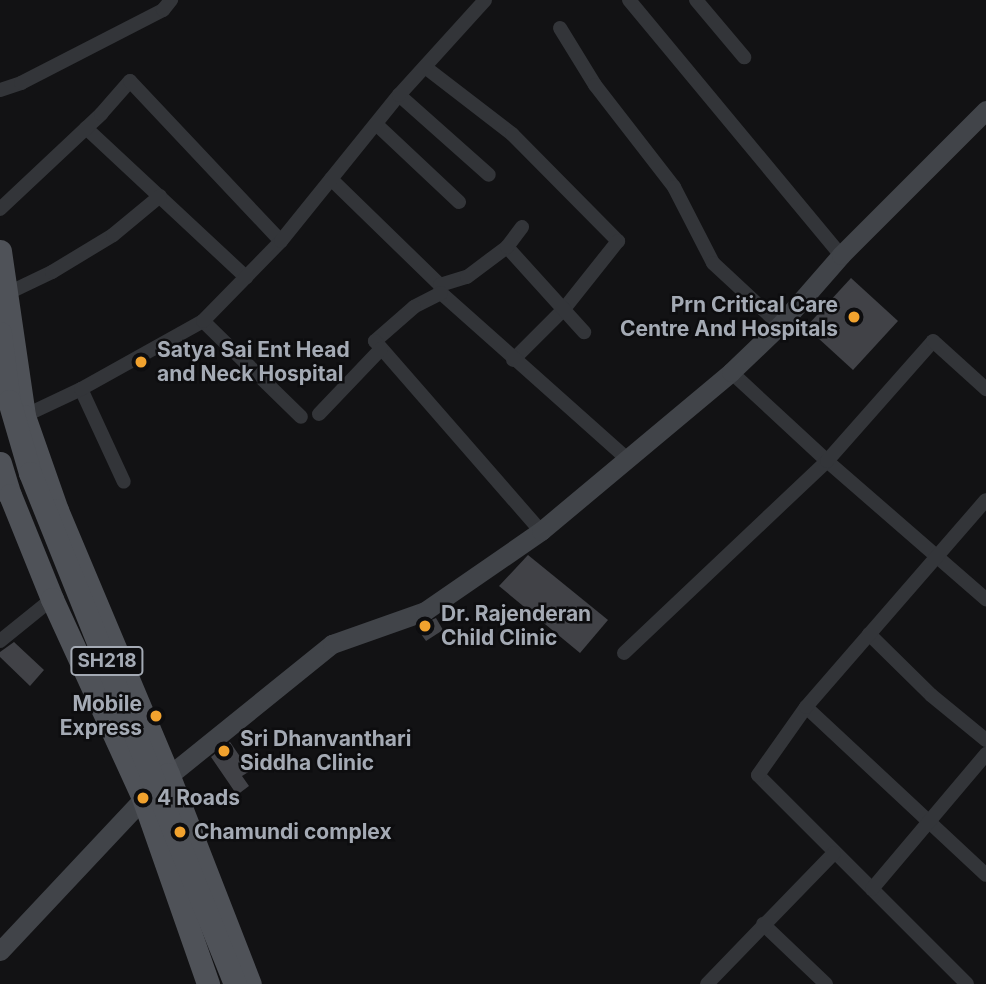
<!DOCTYPE html>
<style>
body{margin:0}
#map{position:relative;width:986px;height:984px;overflow:hidden;background:#121214;font-family:Inter,sans-serif}
div>[style]{position:absolute}
.building>*{inset:0;background:#414247}
.street>*{height:14px;margin:-7px;padding:0 7px;transform-origin:7px;border-radius:7px;background:#333539}
.secondary>*{height:19px;margin:-9.5px;padding:0 9.5px;transform-origin:9.5px;border-radius:9.5px;background:#414449}
.primary>*{height:23px;margin:-11.5px;padding:0 11.5px;transform-origin:11.5px;border-radius:11.5px;background:#4f5258}
.primary-bridge>*{height:23px;margin:-11.5px;padding:0 11.5px;transform-origin:11.5px;border-radius:11.5px;background:#4f5258}
.dots>*{width:19px;height:19px;translate:-50% -50%;box-sizing:border-box;border:4px solid #0d0d0f;border-radius:50%}
span{translate:-50% -50%;white-space:nowrap;text-align:center;line-height:1.15;-webkit-text-stroke:5px #0d0d0f;paint-order:stroke}
.shield-label span{padding:2px 5px;background:#0d0d0f;border:2px solid;border-radius:5px;-webkit-text-stroke-width:0}
.shield-label{font-size:19px;color:#a4aab4;font-weight:700}
.poi-label{font-size:21px;color:#a4aab4;font-weight:700}
.right{translate:-100% -50%;text-align:right}
.left{translate:0 -50%;text-align:left}
</style>
<div id="map">
<div class="building">
<i style="clip-path:polygon(851px 278px,898px 321px,853px 370px,806px 327px)"></i>
<i style="clip-path:polygon(528px 555px,608px 620px,580px 653px,499px 586px)"></i>
<i style="clip-path:polygon(436px 618px,443px 630px,426px 641px,416px 627px)"></i>
<i style="clip-path:polygon(14px 642px,44px 670px,30px 686px,0 657px,0 652px)"></i>
<i style="clip-path:polygon(230px 742px,250px 771px,242px 776px,249px 786px,237px 795px,211px 757px)"></i>
</div>
<div class="street">
<i style="left:629px;top:0;width:332px;rotate:50.3deg"></i>
<i style="left:696px;top:0;width:75px;rotate:49.9deg"></i>
<i style="left:560px;top:28px;width:67px;rotate:58.4deg"></i>
<i style="left:595px;top:85px;width:129px;rotate:52.2deg"></i>
<i style="left:674px;top:187px;width:85px;rotate:62.8deg"></i>
<i style="left:713px;top:263px;width:91px;rotate:42.8deg"></i>
<i style="left:425px;top:67px;width:110px;rotate:37.6deg"></i>
<i style="left:512px;top:134px;width:151px;rotate:45.3deg"></i>
<i style="left:618px;top:241px;width:87px;rotate:128.5deg"></i>
<i style="left:564px;top:309px;width:72px;rotate:135deg"></i>
<i style="left:0;top:90px;width:22px;rotate:-18deg"></i>
<i style="left:21px;top:83px;width:160px;rotate:-27.2deg"></i>
<i style="left:163px;top:10px;width:13px;rotate:-51deg"></i>
<i style="left:399px;top:95px;width:120px;rotate:41.6deg"></i>
<i style="left:376px;top:124px;width:114px;rotate:43.2deg"></i>
<i style="left:86px;top:128px;width:219px;rotate:43deg"></i>
<i style="left:331px;top:179px;width:152px;rotate:44.2deg"></i>
<i style="left:440px;top:285px;width:8px;rotate:83deg"></i>
<i style="left:441px;top:293px;width:248px;rotate:41.7deg"></i>
<i style="left:0;top:209px;width:139px;rotate:-43.2deg"></i>
<i style="left:101px;top:114px;width:44px;rotate:-48.7deg"></i>
<i style="left:130px;top:81px;width:220px;rotate:46.7deg"></i>
<i style="left:507px;top:247px;width:115px;rotate:47.8deg"></i>
<i style="left:440px;top:285px;width:28px;rotate:-17deg"></i>
<i style="left:467px;top:277px;width:50px;rotate:-36.9deg"></i>
<i style="left:507px;top:247px;width:25px;rotate:-53deg"></i>
<i style="left:441px;top:293px;width:30px;rotate:153deg"></i>
<i style="left:414px;top:307px;width:52px;rotate:138.9deg"></i>
<i style="left:375px;top:341px;width:252px;rotate:48.9deg"></i>
<i style="left:6px;top:294px;width:51px;rotate:-25.6deg"></i>
<i style="left:52px;top:272px;width:71px;rotate:-31.2deg"></i>
<i style="left:113px;top:235px;width:61px;rotate:-39.7deg"></i>
<i style="left:203px;top:321px;width:137px;rotate:44.4deg"></i>
<i style="left:731px;top:372px;width:131px;rotate:42.8deg"></i>
<i style="left:827px;top:461px;width:211px;rotate:41deg"></i>
<i style="left:81px;top:389px;width:102px;rotate:65.2deg"></i>
<i style="left:319px;top:414px;width:90px;rotate:-46.4deg"></i>
<i style="left:24px;top:416px;width:63px;rotate:-25.3deg"></i>
<i style="left:81px;top:389px;width:140px;rotate:-29.1deg"></i>
<i style="left:203px;top:321px;width:112px;rotate:-45.7deg"></i>
<i style="left:281px;top:241px;width:188px;rotate:-51.1deg"></i>
<i style="left:399px;top:95px;width:128px;rotate:-47.8deg"></i>
<i style="left:869px;top:634px;width:87px;rotate:44.5deg"></i>
<i style="left:931px;top:695px;width:71px;rotate:39.3deg"></i>
<i style="left:0;top:641px;width:67px;rotate:-38.9deg"></i>
<i style="left:624px;top:653px;width:279px;rotate:-43.4deg"></i>
<i style="left:827px;top:461px;width:160px;rotate:-48.5deg"></i>
<i style="left:933px;top:341px;width:72px;rotate:42.2deg"></i>
<i style="left:806px;top:707px;width:246px;rotate:43deg"></i>
<i style="left:872px;top:889px;width:161px;rotate:-135deg"></i>
<i style="left:758px;top:775px;width:83px;rotate:-54.8deg"></i>
<i style="left:806px;top:707px;width:274px;rotate:-49deg"></i>
<i style="left:763px;top:924px;width:87px;rotate:43.6deg"></i>
<i style="left:707px;top:984px;width:182px;rotate:-45.9deg"></i>
<i style="left:967px;top:984px;width:134px;rotate:-135deg"></i>
<i style="left:872px;top:889px;width:177px;rotate:-49.8deg"></i>
</div>
<div class="secondary">
<i style="left:0;top:951px;width:221px;rotate:-46.8deg"></i>
<i style="left:151px;top:790px;width:233px;rotate:-38.9deg"></i>
<i style="left:332px;top:644px;width:99px;rotate:-19.5deg"></i>
<i style="left:425px;top:611px;width:141px;rotate:-34.6deg"></i>
<i style="left:541px;top:531px;width:248px;rotate:-39.9deg"></i>
<i style="left:731px;top:372px;width:68px;rotate:-43.8deg"></i>
<i style="left:780px;top:325px;width:93px;rotate:-48.9deg"></i>
<i style="left:841px;top:255px;width:205px;rotate:-45deg"></i>
</div>
<div class="primary">
<i style="left:0;top:251px;width:167px;rotate:81.7deg"></i>
<i style="left:24px;top:416px;width:100px;rotate:70.7deg"></i>
<i style="left:57px;top:510px;width:286px;rotate:67.2deg"></i>
<i style="left:168px;top:774px;width:225px;rotate:68.7deg"></i>
<i style="left:0;top:463px;width:34px;rotate:73deg"></i>
<i style="left:10px;top:495px;width:112px;rotate:68deg"></i>
<i style="left:52px;top:599px;width:219px;rotate:65.4deg"></i>
<i style="left:143px;top:798px;width:197px;rotate:70.7deg"></i>
</div>
<div class="primary-bridge">
<i style="left:0;top:333px;width:69px;rotate:82.5deg"></i>
<i style="left:9px;top:401px;width:75px;rotate:73.7deg"></i>
<i style="left:30px;top:473px;width:551px;rotate:68.14deg"></i>
</div>
<div class="dots">
<i style="left:854px;top:317px;background:#f1a22e"></i>
<i style="left:141px;top:362px;background:#f1a22e"></i>
<i style="left:425px;top:626px;background:#f1a22e"></i>
<i style="left:156px;top:716px;background:#f1a22e"></i>
<i style="left:224px;top:751px;background:#f1a22e"></i>
<i style="left:143px;top:798px;background:#f1a22e"></i>
<i style="left:180px;top:832px;background:#f1a22e"></i>
</div>
<div class="shield-label">
<span style="left:107px;top:661px">SH218</span>
</div>
<div class="poi-label">
<span class="right" style="left:838px;top:317px">Prn Critical Care<br>Centre And Hospitals</span>
<span class="left" style="left:157px;top:362px">Satya Sai Ent Head<br>and Neck Hospital</span>
<span class="left" style="left:441px;top:626px">Dr. Rajenderan<br>Child Clinic</span>
<span class="right" style="left:142px;top:716px">Mobile<br>Express</span>
<span class="left" style="left:240px;top:751px">Sri Dhanvanthari<br>Siddha Clinic</span>
<span class="left" style="left:157px;top:798px">4 Roads</span>
<span class="left" style="left:194px;top:832px">Chamundi complex</span>
</div>
</div>
